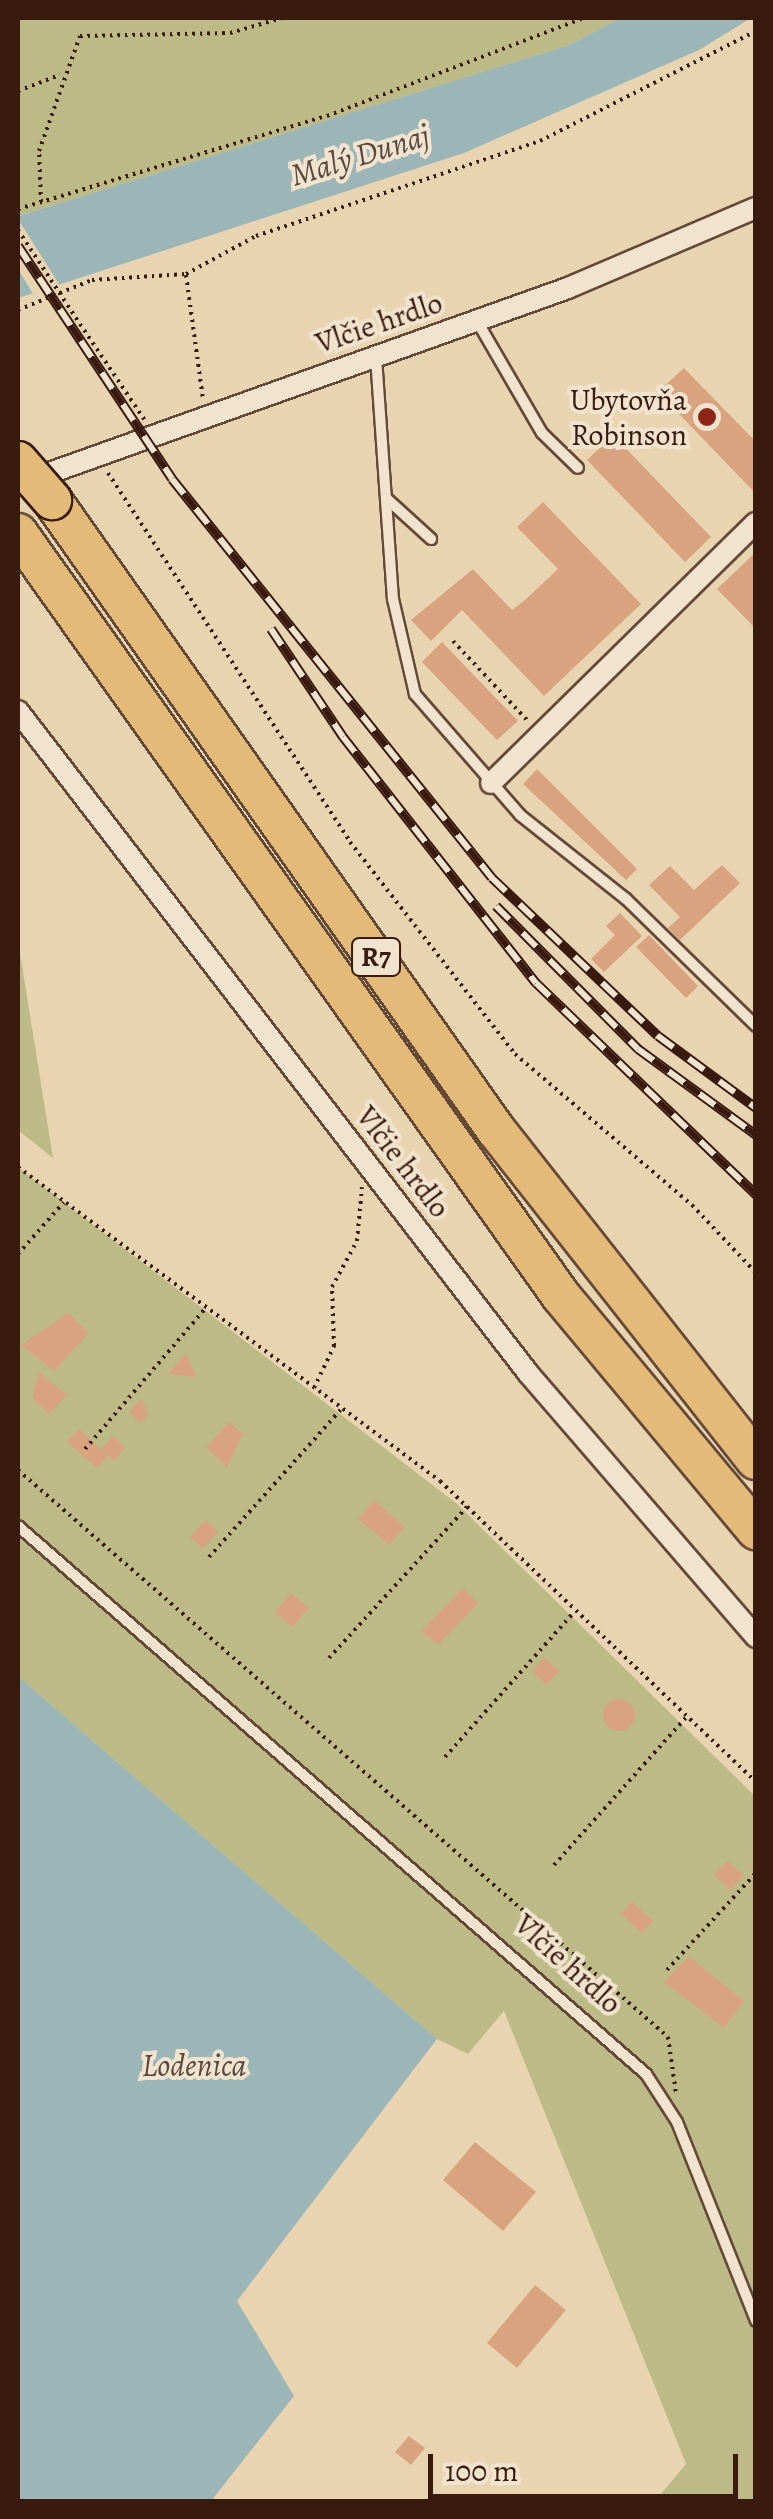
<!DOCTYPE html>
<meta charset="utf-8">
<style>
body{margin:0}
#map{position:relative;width:773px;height:2519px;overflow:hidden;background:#e9d4b2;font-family:Alegreya,serif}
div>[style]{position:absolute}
.green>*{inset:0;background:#bcbb88}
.water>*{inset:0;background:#9cb5b7}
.pier>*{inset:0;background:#e9d4b2}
.building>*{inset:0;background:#daa380}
.round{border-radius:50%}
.path>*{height:4px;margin-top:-2px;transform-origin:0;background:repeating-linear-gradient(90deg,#391b0e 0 2.5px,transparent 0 7.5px)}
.roads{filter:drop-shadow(2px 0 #654937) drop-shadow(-2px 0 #654937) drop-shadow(0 2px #654937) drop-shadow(0 -2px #654937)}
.lane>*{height:10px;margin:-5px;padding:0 5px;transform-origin:5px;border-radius:5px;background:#f1e3cd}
.street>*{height:20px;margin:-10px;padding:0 10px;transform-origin:10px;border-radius:10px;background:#f1e3cd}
.highway>*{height:38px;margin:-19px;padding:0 19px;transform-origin:19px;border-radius:19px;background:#e4ba79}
.rail>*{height:10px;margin-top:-5px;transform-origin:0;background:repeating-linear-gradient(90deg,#f1e3cd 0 19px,#391b0e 0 38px);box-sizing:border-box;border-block:2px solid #391b0e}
.path-bridge>*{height:4px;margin-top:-2px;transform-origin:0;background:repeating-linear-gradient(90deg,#391b0e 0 2.5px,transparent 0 7.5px)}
.bridges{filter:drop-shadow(2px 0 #391b0e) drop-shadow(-2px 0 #391b0e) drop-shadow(0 2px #391b0e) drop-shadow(0 -2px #391b0e)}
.highway-bridge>*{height:38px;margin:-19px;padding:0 19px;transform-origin:19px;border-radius:19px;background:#e4ba79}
.dots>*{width:28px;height:28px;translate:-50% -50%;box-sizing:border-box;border:5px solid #f1e3cd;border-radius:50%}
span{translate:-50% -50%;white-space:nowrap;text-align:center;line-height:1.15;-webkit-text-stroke:8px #f1e3cd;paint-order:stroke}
.shield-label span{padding:2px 8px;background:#f1e3cd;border:2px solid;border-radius:8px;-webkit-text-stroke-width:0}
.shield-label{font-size:28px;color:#391b0e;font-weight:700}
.street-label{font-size:30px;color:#391b0e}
.poi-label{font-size:30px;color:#391b0e}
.right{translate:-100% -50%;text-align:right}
.water-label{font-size:32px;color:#574941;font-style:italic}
.frame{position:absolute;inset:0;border:20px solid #391b0e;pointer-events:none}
.scale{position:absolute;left:428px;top:2454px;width:310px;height:45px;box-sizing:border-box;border:5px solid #391b0e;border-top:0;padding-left:12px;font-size:30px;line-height:35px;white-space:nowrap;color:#391b0e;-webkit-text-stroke:8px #f1e3cd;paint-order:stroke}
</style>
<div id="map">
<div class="green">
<i style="clip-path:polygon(18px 18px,620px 18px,569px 45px,18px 216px)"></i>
<i style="clip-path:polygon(18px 941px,53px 1158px,18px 1130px)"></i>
<i style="clip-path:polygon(18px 1167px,456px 1503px,755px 1796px,755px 2501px,660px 2495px,686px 2464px,504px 2011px,468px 2054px,437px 2039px,18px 1676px)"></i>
</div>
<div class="water">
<i style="clip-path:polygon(620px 18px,751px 18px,699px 50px,464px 153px,18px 298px,18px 216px,569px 45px)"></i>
<i style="clip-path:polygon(18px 1676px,437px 2039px,237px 2301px,294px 2396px,211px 2501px,18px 2501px)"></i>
</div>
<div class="pier">
<i style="clip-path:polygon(18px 219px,62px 289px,35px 297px,18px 269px)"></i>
</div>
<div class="building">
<i style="clip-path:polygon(684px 368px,756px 442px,756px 494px,658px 392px)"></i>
<i style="clip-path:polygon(613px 435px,711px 537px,685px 562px,587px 460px)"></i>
<i style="clip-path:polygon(543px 502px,641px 604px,544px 696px,462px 610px,431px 641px,411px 620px,473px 569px,512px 610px,525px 600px,558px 569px,517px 527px)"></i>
<i style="clip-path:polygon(756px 552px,756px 629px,717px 589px)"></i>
<i style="clip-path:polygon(442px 642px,518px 721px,497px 740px,422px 662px)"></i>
<i style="clip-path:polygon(537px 769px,637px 869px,626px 880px,523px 784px)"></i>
<i style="clip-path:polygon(722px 865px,740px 883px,680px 940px,668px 928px,680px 917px,649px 885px,670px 866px,694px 890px)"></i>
<i style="clip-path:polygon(620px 913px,642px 936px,604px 972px,591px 959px,615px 935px,606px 926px)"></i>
<i style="clip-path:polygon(649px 935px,698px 986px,686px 998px,636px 947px)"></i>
<i style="clip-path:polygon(68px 1313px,89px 1333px,54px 1371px,21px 1345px)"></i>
<i style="clip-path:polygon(186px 1353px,196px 1377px,168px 1374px)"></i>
<i style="clip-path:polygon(39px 1372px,67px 1395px,49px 1414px,32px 1398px)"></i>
<i style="clip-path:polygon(141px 1399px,149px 1414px,140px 1423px,129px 1412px)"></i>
<i style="clip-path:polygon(229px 1422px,243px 1434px,227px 1467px,206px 1447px)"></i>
<i style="clip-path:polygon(79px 1429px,108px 1456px,97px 1468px,67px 1442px)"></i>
<i style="clip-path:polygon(113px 1436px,125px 1448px,114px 1461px,101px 1449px)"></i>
<i style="clip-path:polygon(374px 1500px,405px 1527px,389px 1545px,358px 1519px)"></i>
<i style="clip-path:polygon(206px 1520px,218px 1532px,203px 1549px,190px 1537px)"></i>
<i style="clip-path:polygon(463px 1588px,478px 1603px,438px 1645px,421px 1631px)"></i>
<i style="clip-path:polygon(291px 1593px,309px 1608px,292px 1627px,275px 1612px)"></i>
<i style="clip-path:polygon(544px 1657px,560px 1671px,547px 1685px,532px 1671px)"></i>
<i class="round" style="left:603px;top:1699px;width:32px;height:32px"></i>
<i style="clip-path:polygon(727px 1861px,744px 1875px,730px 1890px,714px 1875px)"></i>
<i style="clip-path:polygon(632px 1902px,653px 1921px,642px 1933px,621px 1914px)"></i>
<i style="clip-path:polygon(689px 1956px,744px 2001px,724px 2028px,664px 1982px)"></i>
<i style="clip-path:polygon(475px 2142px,536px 2192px,503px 2231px,443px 2180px)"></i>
<i style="clip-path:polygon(535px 2285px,566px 2310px,517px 2368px,487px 2343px)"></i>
<i style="clip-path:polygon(409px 2436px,425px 2448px,411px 2465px,395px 2452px)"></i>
</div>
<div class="path">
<i style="left:18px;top:91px;width:45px;rotate:-20.9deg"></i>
<i style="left:41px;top:202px;width:51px;rotate:-92.2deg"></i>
<i style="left:39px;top:151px;width:122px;rotate:-70.4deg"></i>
<i style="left:80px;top:36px;width:150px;rotate:-1.1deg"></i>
<i style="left:230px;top:33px;width:54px;rotate:-16.1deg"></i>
<i style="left:18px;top:209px;width:323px;rotate:-16.8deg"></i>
<i style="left:327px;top:116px;width:275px;rotate:-20.9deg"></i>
<i style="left:186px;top:275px;width:125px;rotate:82.2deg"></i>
<i style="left:18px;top:310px;width:80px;rotate:-22.1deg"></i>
<i style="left:92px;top:280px;width:94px;rotate:-3.7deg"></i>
<i style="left:186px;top:274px;width:80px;rotate:-28.5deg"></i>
<i style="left:256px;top:236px;width:299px;rotate:-18.5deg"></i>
<i style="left:540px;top:141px;width:242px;rotate:-27deg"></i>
<i style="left:80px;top:324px;width:115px;rotate:56deg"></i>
<i style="left:108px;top:473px;width:441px;rotate:56.7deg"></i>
<i style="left:350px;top:842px;width:269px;rotate:52.1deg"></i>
<i style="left:515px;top:1054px;width:233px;rotate:40.5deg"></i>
<i style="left:692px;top:1205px;width:93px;rotate:46.7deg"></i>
<i style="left:453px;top:641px;width:108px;rotate:46.9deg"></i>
<i style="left:18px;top:1167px;width:526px;rotate:36.65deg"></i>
<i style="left:440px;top:1481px;width:436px;rotate:43.6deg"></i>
<i style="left:18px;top:1254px;width:69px;rotate:-48.5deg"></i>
<i style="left:314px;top:1388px;width:47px;rotate:-64.5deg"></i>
<i style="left:334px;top:1346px;width:59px;rotate:-91.9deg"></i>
<i style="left:332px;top:1287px;width:52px;rotate:-61.5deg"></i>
<i style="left:357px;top:1241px;width:54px;rotate:-84.7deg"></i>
<i style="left:85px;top:1449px;width:184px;rotate:-49.4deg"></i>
<i style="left:18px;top:1470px;width:863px;rotate:41.1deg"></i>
<i style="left:668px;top:2037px;width:57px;rotate:81.9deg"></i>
<i style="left:209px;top:1557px;width:200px;rotate:-48.2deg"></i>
<i style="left:329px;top:1658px;width:205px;rotate:-47.6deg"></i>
<i style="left:445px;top:1757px;width:194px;rotate:-48.3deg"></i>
<i style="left:554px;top:1865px;width:200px;rotate:-48.2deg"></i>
<i style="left:667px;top:1970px;width:132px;rotate:-47.5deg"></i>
</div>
<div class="roads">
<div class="lane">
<i style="left:477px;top:321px;width:129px;rotate:59.9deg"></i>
<i style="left:542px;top:433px;width:50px;rotate:44.2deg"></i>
<i style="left:376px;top:357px;width:243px;rotate:86deg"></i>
<i style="left:393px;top:599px;width:98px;rotate:77deg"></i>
<i style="left:415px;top:694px;width:160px;rotate:49deg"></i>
<i style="left:520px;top:815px;width:135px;rotate:38.4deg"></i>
<i style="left:626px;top:899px;width:182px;rotate:44.3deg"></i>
<i style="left:386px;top:498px;width:61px;rotate:42.3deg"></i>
<i style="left:18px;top:1526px;width:833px;rotate:41.11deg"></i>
<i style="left:646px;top:2074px;width:57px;rotate:57.1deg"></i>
<i style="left:677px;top:2122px;width:214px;rotate:68.3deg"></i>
</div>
<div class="street">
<i style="left:27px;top:481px;width:574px;rotate:-19.63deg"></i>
<i style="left:568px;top:288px;width:204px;rotate:-23.1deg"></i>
<i style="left:18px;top:711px;width:836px;rotate:52.39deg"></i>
<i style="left:528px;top:1373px;width:349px;rotate:49.2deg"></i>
<i style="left:491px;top:783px;width:371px;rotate:-44.5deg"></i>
</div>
<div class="highway">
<i style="left:52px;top:500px;width:771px;rotate:54.83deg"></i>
<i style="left:496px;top:1130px;width:420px;rotate:51.8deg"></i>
<i style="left:18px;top:533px;width:936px;rotate:54.56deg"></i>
<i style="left:561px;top:1296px;width:305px;rotate:50.2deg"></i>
</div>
</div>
<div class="rail">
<i style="left:18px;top:246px;width:279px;rotate:56.5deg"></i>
<i style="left:172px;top:479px;width:511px;rotate:51.27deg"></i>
<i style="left:492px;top:878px;width:229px;rotate:43.6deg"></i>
<i style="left:658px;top:1036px;width:122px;rotate:36.3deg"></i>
<i style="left:271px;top:629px;width:130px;rotate:56.3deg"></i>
<i style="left:343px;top:737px;width:313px;rotate:51.9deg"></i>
<i style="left:536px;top:983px;width:306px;rotate:43.9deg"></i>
<i style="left:496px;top:906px;width:202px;rotate:45.2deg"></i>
<i style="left:638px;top:1049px;width:146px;rotate:36.1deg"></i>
</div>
<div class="path-bridge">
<i style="left:18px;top:230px;width:113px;rotate:56.6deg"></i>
</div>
<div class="bridges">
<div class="highway-bridge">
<i style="left:18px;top:461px;width:52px;rotate:48.9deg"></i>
</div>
</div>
<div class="dots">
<i style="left:707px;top:417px;background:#8f2418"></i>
</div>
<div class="shield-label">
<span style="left:376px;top:957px">R7</span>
</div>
<div class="street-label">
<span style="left:379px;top:323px;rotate:-19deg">Vlčie hrdlo</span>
<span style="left:403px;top:1162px;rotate:52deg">Vlčie hrdlo</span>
<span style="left:568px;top:1964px;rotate:42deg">Vlčie hrdlo</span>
</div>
<div class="poi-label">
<span class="right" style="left:687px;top:417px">Ubytovňa<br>Robinson</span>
</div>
<div class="water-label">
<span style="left:360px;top:155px;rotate:-17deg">Malý Dunaj</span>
<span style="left:194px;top:2065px">Lodenica</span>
</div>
<div class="frame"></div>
<div class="scale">100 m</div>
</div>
